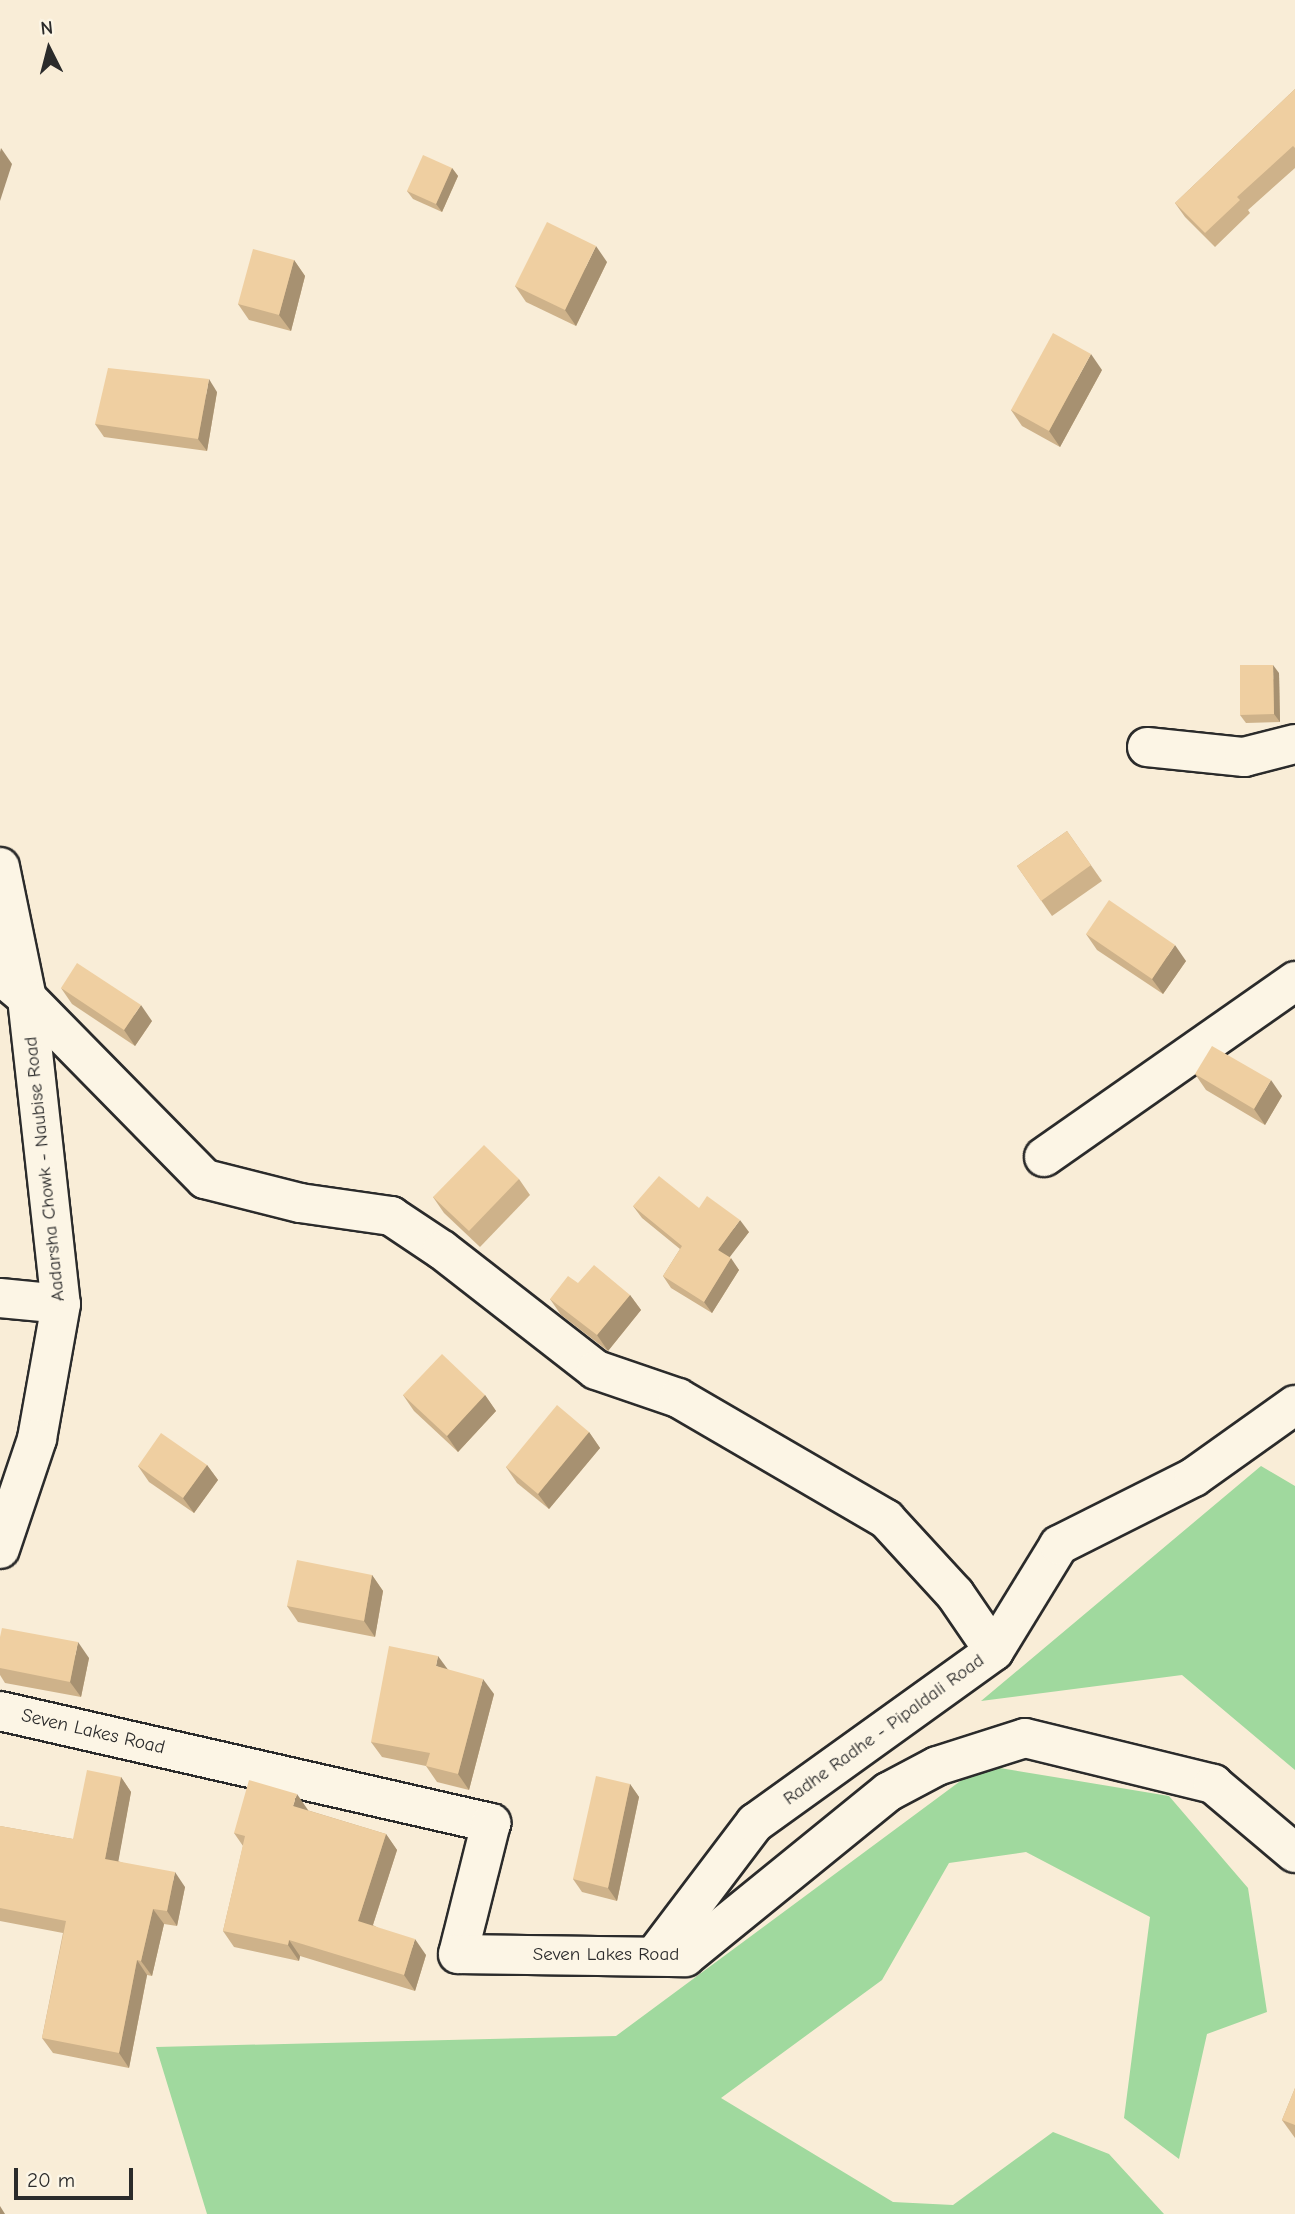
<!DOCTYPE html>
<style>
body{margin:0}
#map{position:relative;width:1295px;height:2214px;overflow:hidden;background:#f9edd7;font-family:"Comic Neue",sans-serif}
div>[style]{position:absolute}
.green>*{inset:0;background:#a0d99e}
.roads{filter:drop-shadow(2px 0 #2b2b2b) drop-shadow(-2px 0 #2b2b2b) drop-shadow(0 2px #2b2b2b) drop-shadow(0 -2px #2b2b2b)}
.minor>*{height:38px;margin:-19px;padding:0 19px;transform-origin:19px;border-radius:19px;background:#fcf5e5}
.wall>*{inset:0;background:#ceb28a}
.shaded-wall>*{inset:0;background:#a79171}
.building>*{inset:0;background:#efcfa1}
span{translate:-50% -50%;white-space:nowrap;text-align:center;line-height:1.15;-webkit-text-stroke:6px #fcf5e5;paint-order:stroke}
.street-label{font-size:19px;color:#2b2b2b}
.north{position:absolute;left:14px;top:14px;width:70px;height:70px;-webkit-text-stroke:5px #fcf5e5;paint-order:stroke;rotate:354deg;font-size:19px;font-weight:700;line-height:28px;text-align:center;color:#2b2b2b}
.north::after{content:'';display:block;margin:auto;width:24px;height:32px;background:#2b2b2b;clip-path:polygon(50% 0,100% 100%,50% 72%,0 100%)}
.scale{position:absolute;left:14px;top:2168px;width:119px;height:32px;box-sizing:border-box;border:4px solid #2b2b2b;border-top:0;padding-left:9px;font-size:21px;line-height:24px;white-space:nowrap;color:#2b2b2b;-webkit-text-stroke:5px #fcf5e5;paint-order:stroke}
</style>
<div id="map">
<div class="green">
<i style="clip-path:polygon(1261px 1466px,1295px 1486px,1295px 1770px,1182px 1675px,981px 1701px)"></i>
<i style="clip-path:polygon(982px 1765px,1169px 1796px,1248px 1888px,1267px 2012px,1207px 2034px,1179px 2159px,1124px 2118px,1150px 1917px,1026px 1852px,949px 1863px,882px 1980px,721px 2098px,893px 2202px,953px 2205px,1053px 2132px,1109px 2154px,1164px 2214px,207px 2214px,156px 2047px,616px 2036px)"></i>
</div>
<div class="roads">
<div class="minor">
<i style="left:1147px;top:747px;width:98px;rotate:5.9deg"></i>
<i style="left:1244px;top:757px;width:53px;rotate:-14.3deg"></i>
<i style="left:0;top:867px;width:134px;rotate:78.4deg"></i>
<i style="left:27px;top:998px;width:308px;rotate:83.7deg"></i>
<i style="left:61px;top:1304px;width:137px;rotate:100.1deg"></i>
<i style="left:37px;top:1439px;width:116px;rotate:108.6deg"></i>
<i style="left:0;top:975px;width:35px;rotate:40deg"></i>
<i style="left:27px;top:998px;width:254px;rotate:45.5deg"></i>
<i style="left:205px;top:1179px;width:98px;rotate:14.2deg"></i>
<i style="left:300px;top:1203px;width:92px;rotate:8.1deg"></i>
<i style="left:391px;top:1216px;width:61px;rotate:33.7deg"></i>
<i style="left:442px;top:1250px;width:195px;rotate:37.9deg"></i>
<i style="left:596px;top:1370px;width:87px;rotate:18.9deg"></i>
<i style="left:678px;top:1398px;width:241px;rotate:30.2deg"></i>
<i style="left:886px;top:1519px;width:102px;rotate:47.4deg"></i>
<i style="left:955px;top:1594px;width:69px;rotate:55.6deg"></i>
<i style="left:1044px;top:1157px;width:307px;rotate:-35deg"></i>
<i style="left:0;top:1298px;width:61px;rotate:5.6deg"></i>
<i style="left:0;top:1711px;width:504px;rotate:12.85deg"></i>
<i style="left:491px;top:1823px;width:135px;rotate:104.1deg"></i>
<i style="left:458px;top:1954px;width:227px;rotate:0.8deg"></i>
<i style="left:685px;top:1957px;width:262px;rotate:-39.1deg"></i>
<i style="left:888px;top:1792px;width:55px;rotate:-28deg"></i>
<i style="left:937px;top:1766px;width:92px;rotate:-17.7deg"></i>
<i style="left:1025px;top:1738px;width:194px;rotate:13.7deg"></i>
<i style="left:1213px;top:1784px;width:107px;rotate:40.1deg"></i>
<i style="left:655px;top:1955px;width:166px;rotate:-52.9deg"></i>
<i style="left:755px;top:1823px;width:294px;rotate:-35.7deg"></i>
<i style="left:994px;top:1651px;width:124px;rotate:-58.5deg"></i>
<i style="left:1059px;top:1545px;width:151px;rotate:-26.7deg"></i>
<i style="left:1194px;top:1477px;width:124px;rotate:-35.5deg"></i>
</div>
</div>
<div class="wall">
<i style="clip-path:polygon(1295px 89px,1295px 168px,1248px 210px,1250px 213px,1215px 247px,1185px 217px,1175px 203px)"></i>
<i style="clip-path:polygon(452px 168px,458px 176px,442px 212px,413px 199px,407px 191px)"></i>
<i style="clip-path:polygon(294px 260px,305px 276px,291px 331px,249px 320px,238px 304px)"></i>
<i style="clip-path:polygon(607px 262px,576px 326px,526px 302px,515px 286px)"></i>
<i style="clip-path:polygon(1102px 370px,1060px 447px,1022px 426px,1011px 410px)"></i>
<i style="clip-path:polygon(217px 392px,207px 451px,104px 437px,95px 424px)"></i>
<i style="clip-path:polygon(1279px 673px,1280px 722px,1246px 723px,1240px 715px)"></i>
<i style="clip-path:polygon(1067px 831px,1102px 881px,1052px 916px,1017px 866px)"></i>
<i style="clip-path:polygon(1086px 934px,1186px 961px,1163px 994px,1097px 950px)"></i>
<i style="clip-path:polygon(61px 988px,152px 1021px,135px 1046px,72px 1004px)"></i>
<i style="clip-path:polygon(1195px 1074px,1282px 1096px,1265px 1125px,1206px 1090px)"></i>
<i style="clip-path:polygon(519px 1179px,530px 1195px,480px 1247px,444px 1213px,433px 1197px)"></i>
<i style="clip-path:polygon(633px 1206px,749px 1232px,729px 1257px,739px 1270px,712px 1313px,671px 1288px,663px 1276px,680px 1249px,642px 1218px)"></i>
<i style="clip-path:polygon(630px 1295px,641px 1310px,608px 1351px,561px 1315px,550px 1299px)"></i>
<i style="clip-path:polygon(403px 1395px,485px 1395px,496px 1411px,458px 1452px,414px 1411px)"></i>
<i style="clip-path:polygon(589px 1432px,600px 1448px,549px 1509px,517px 1483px,506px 1467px)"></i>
<i style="clip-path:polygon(207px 1465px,218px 1480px,194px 1513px,149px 1482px,138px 1466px)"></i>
<i style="clip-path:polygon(372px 1575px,383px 1591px,375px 1637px,298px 1622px,287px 1606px)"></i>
<i style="clip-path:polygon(0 1637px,89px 1658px,81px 1697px,5px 1683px,0 1675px)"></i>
<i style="clip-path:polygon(447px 1669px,494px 1694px,469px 1790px,437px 1782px,426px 1766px,382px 1757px,371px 1742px)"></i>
<i style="clip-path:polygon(121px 1777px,131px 1792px,118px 1861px,185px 1887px,177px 1926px,164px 1924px,152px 1976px,147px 1975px,129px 2068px,53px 2053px,42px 2038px,63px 1933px,0 1921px,0 1826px,73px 1839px)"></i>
<i style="clip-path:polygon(630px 1784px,639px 1797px,617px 1901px,582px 1892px,573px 1879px)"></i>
<i style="clip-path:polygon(307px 1810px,386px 1834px,397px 1850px,373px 1925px,426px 1955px,415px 1991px,300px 1956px,299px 1961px,234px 1947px,223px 1931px,243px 1846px,234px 1833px)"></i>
<i style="clip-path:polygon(1295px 2088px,1295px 2138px,1282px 2120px)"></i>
</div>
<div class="shaded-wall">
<i style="clip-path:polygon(1px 148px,12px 164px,0 201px,0 152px)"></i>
<i style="clip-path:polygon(452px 168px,458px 176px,442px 212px,436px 204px)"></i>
<i style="clip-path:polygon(596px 246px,607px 262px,576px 326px,565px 310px)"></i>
<i style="clip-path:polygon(294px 260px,305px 276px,291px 331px,279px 315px)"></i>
<i style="clip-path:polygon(1091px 354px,1102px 370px,1060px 447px,1049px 431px)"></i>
<i style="clip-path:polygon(209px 379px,217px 392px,207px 451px,198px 439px)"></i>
<i style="clip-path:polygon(1273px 665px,1279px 673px,1280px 722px,1274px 714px)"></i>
<i style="clip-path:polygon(1175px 945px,1186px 961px,1163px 994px,1152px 979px)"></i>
<i style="clip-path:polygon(141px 1005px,152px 1021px,135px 1046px,124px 1030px)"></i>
<i style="clip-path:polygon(1271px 1080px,1282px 1096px,1265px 1125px,1254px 1109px)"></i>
<i style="clip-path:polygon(740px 1220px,749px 1232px,726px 1262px,718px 1250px)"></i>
<i style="clip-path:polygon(731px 1258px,739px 1270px,712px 1313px,704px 1302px)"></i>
<i style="clip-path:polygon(630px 1295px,641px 1310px,608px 1351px,597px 1335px)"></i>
<i style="clip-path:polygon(485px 1395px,496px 1411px,458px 1452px,447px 1436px)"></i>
<i style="clip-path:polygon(589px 1432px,600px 1448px,549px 1509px,538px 1494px)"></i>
<i style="clip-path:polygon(207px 1465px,218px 1480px,194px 1513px,183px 1498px)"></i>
<i style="clip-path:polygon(372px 1575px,383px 1591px,375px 1637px,364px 1621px)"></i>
<i style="clip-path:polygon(78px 1642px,89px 1658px,81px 1697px,70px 1682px)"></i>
<i style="clip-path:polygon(438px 1656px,449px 1671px,436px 1666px)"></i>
<i style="clip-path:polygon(483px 1679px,494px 1694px,469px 1790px,458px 1774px)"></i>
<i style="clip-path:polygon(121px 1777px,131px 1792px,116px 1874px,105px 1859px)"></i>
<i style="clip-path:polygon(630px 1784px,639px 1797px,617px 1901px,608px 1888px)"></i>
<i style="clip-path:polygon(297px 1794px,308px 1810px,304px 1822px,293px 1806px)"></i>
<i style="clip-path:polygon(386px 1834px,397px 1850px,369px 1937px,358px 1921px)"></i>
<i style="clip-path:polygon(175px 1872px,185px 1887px,177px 1926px,167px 1911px)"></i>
<i style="clip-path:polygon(153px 1909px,164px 1924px,152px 1976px,141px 1961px)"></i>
<i style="clip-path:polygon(415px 1939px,426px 1955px,415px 1991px,404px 1975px)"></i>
<i style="clip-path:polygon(289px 1940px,300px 1956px,299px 1961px,288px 1945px)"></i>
<i style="clip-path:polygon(137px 1960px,147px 1975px,129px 2068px,119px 2053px)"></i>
<i style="clip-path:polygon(0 2206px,5px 2214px,0 2214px)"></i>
</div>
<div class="building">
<i style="clip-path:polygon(1295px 89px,1295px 148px,1293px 146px,1237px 197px,1240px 200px,1205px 233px,1175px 203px)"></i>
<i style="clip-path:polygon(423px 155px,452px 168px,436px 204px,407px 191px)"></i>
<i style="clip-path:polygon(547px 222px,596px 246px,565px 310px,515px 286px)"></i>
<i style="clip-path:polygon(253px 249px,294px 260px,279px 315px,238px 304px)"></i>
<i style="clip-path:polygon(1053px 333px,1091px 354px,1049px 431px,1011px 410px)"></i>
<i style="clip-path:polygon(108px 368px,209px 379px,198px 439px,95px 424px)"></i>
<i style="clip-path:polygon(1240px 665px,1273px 665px,1274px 714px,1240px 715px)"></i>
<i style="clip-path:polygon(1067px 831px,1091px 865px,1041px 901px,1017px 866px)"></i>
<i style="clip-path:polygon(1109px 900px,1175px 945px,1152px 979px,1086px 934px)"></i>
<i style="clip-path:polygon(77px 963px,141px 1005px,124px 1030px,61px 988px)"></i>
<i style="clip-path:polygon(1212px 1046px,1271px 1080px,1254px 1109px,1195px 1074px)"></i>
<i style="clip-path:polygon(484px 1145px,519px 1179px,469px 1231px,433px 1197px)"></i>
<i style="clip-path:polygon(659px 1176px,699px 1208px,707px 1196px,740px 1220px,718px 1250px,731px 1258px,704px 1302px,663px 1276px,682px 1246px,633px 1206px)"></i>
<i style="clip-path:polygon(594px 1265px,630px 1295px,597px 1335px,550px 1299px,568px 1276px,578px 1283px)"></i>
<i style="clip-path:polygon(442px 1354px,485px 1395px,447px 1436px,403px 1395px)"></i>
<i style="clip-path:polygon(557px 1405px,589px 1432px,538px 1494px,506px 1467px)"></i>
<i style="clip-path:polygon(161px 1433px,207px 1465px,183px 1498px,138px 1466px)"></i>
<i style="clip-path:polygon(297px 1560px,372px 1575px,364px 1621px,287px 1606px)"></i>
<i style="clip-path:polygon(2px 1628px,78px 1642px,70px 1682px,0 1668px,0 1637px)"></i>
<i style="clip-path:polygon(389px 1646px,438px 1656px,436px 1666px,483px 1679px,458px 1774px,426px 1766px,430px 1753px,371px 1742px)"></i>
<i style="clip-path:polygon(87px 1770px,121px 1777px,105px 1859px,175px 1872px,167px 1911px,153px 1909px,141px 1961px,137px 1960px,119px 2053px,42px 2038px,66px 1921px,0 1908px,0 1826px,73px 1839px)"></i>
<i style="clip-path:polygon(596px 1776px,630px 1784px,608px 1888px,573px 1879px)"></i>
<i style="clip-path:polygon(249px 1780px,297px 1794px,293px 1806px,386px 1834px,358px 1921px,415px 1939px,404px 1975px,289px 1940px,288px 1945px,223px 1931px,245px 1836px,234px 1833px)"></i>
<i style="clip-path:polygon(1295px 2088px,1295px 2125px,1282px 2120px)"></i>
</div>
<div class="street-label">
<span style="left:45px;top:1169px;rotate:-96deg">Aadarsha Chowk - Naubise Road</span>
<span style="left:884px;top:1730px;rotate:-36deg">Radhe Radhe - Pipaldali Road</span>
<span style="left:93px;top:1732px;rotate:13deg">Seven Lakes Road</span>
<span style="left:606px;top:1955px">Seven Lakes Road</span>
</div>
<div class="north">N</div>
<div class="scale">20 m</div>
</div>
